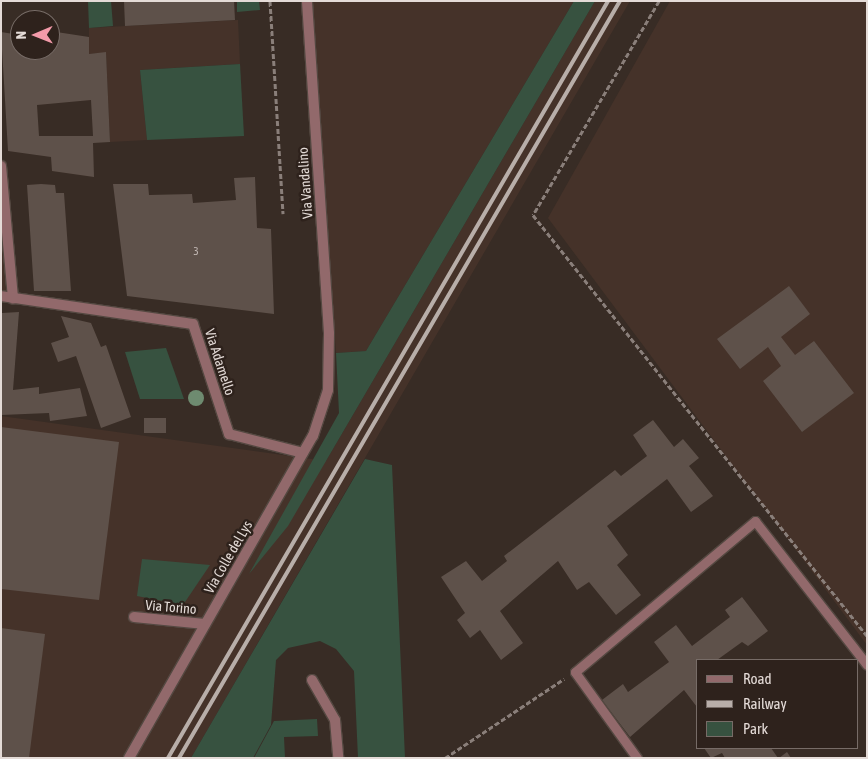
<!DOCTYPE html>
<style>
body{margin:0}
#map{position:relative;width:868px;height:759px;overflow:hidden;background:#382c25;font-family:"Asap Condensed",sans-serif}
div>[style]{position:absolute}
.built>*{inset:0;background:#453229}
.green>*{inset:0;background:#375240}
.building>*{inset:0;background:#5e514a}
.path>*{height:3px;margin-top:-1.5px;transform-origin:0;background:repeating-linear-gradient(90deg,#8a7f7a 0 5px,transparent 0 7.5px)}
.roads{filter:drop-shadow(1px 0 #544841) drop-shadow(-1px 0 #544841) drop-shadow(0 1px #544841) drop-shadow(0 -1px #544841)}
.service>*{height:9px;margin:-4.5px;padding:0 4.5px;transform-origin:4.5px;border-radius:4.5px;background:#92696b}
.minor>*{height:10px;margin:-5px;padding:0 5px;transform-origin:5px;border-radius:5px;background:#92696b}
.rail>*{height:4px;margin:-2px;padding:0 2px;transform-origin:2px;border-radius:2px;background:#b8aea9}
.trees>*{width:16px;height:16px;margin:-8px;border-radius:50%;background:#6e8b70}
span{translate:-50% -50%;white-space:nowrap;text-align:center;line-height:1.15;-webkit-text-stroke:5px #2e221c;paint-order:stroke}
.number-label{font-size:11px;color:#c2b8b4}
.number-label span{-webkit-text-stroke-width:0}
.street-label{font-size:14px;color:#e4dbd7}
.frame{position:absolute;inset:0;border:2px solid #e4dbd7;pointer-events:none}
.legend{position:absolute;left:696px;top:659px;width:162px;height:90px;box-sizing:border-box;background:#2e221c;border:1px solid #776c67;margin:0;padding:6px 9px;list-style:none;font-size:15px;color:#e4dbd7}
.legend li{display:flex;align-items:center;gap:10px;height:25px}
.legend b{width:25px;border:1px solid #776c67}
.north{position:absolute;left:10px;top:10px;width:50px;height:50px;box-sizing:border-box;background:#2e221c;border:1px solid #776c67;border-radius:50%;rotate:269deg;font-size:14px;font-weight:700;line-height:20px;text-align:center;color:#e4dbd7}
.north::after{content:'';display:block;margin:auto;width:18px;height:22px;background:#f39aa9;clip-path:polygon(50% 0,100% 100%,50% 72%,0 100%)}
</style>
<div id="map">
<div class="built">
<i style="clip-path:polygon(311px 1px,574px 1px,366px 351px,336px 353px)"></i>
<i style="clip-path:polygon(595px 1px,630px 1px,191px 758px,1px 758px,1px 416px,326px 461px)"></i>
<i style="clip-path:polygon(670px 1px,867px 1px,867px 645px,548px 218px)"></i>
<i style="clip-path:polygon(238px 20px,240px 64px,140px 70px,147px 140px,110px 142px,106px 53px,89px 54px,89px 28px)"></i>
<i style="clip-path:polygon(1px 224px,7px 294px,1px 292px)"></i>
</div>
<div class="green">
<i style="clip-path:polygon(88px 1px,111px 1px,113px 26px,89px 28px)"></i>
<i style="clip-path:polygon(237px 1px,259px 1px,260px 10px,237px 12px)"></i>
<i style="clip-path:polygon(574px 1px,595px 1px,288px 526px,249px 574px,339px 413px,336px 353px,366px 351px)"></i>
<i style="clip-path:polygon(240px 64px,244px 136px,147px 140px,140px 70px)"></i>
<i style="clip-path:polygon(166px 348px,184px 399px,140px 399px,125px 352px)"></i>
<i style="clip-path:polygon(365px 459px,392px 465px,405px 758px,358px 758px,354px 671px,336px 649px,320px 641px,288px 648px,276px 660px,271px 725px,253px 758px,191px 758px)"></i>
<i style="clip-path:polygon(142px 559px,210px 565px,183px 605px,137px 596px)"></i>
<i style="clip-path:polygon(317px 719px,318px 736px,284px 737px,285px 758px,254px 758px,274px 721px)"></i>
</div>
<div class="building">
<i style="clip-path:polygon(124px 1px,234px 1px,235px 20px,125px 26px)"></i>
<i style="clip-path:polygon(evenodd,50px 31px,89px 37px,89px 54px,106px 52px,110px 142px,93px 143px,94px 177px,52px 171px,51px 157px,8px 151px,1px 32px,20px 35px,20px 50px,50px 50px,50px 31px,91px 100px,93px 136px,39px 136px,37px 105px,91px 100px)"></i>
<i style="clip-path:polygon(255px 177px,257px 228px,271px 229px,274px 314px,127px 296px,113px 184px,148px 184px,149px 195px,192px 194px,193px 203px,236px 200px,234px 178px)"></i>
<i style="clip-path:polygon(41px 184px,55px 185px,56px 193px,64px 193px,71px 291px,34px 291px,27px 185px)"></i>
<i style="clip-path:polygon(789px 286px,810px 314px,781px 337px,795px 355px,814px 341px,854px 393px,802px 432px,763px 381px,781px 366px,768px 347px,740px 369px,717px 339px)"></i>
<i style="clip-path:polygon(19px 312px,13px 390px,39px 387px,39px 394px,80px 388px,87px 416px,50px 421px,49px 413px,1px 415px,2px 313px)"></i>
<i style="clip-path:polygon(61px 316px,91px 323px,101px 347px,106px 345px,131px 417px,101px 428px,76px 356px,58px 362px,51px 343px,69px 337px)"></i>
<i style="clip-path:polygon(144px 418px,166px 418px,166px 433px,144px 433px)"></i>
<i style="clip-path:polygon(653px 420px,674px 447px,683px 439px,699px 458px,689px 466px,713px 496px,691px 512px,667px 479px,607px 526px,628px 555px,617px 565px,641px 595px,616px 615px,589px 582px,577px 590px,558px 561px,500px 611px,523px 643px,501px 660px,480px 630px,470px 638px,457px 620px,465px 613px,441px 577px,466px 561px,482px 581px,507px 561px,504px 556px,615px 470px,621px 476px,647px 456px,633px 435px)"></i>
<i style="clip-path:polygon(1px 427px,119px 442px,99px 600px,1px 589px)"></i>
<i style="clip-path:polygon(742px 597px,768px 631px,748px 646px,742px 642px,717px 660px,697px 660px,697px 707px,684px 690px,630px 737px,602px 700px,623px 684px,628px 692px,669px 662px,654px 642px,676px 625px,692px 646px,730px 617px,725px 610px)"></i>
<i style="clip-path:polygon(1px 628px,45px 634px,29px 758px,1px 758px)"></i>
<i style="clip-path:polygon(704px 748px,771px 748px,778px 758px,725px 758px,722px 753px,711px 758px)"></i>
<i style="clip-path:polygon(787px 752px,791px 758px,779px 758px)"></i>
</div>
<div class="path">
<i style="left:270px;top:1px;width:213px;rotate:86.5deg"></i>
<i style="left:659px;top:1px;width:248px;rotate:120.5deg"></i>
<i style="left:533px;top:215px;width:537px;rotate:51.57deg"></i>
<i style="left:445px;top:758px;width:143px;rotate:-33.6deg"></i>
</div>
<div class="roads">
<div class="service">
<i style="left:637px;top:758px;width:106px;rotate:-125.8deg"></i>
<i style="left:575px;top:672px;width:235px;rotate:-40deg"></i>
<i style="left:755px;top:521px;width:182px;rotate:52.1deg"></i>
</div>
<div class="minor">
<i style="left:1px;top:166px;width:133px;rotate:84.8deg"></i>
<i style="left:1px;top:296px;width:194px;rotate:8.3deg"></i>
<i style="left:193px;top:324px;width:116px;rotate:71.9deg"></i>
<i style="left:229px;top:434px;width:76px;rotate:14.4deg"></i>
<i style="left:134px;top:617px;width:71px;rotate:5.6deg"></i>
<i style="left:312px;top:680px;width:46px;rotate:60.1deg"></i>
<i style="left:335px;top:720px;width:38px;rotate:85deg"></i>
<i style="left:129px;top:758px;width:371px;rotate:-60.3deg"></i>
<i style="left:313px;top:436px;width:48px;rotate:-71.9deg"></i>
<i style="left:328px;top:390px;width:57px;rotate:-89deg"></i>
<i style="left:329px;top:333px;width:333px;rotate:-93.8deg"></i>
</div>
</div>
<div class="rail">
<i style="left:168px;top:758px;width:876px;rotate:-59.83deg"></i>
<i style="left:179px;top:758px;width:876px;rotate:-59.78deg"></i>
</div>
<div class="trees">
<i style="left:196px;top:398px"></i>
</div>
<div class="number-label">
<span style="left:196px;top:251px">3</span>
</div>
<div class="street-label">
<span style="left:305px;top:183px;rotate:-94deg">Via Vandalino</span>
<span style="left:220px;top:362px;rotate:72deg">Via Adamello</span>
<span style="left:228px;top:557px;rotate:-60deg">Via Colle del Lys</span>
<span style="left:171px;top:607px;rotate:5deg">Via Torino</span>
</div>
<div class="frame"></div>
<ul class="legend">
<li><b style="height:6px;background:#92696b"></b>Road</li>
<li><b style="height:6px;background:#b8aea9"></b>Railway</li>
<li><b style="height:14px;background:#375240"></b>Park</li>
</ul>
<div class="north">N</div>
</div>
